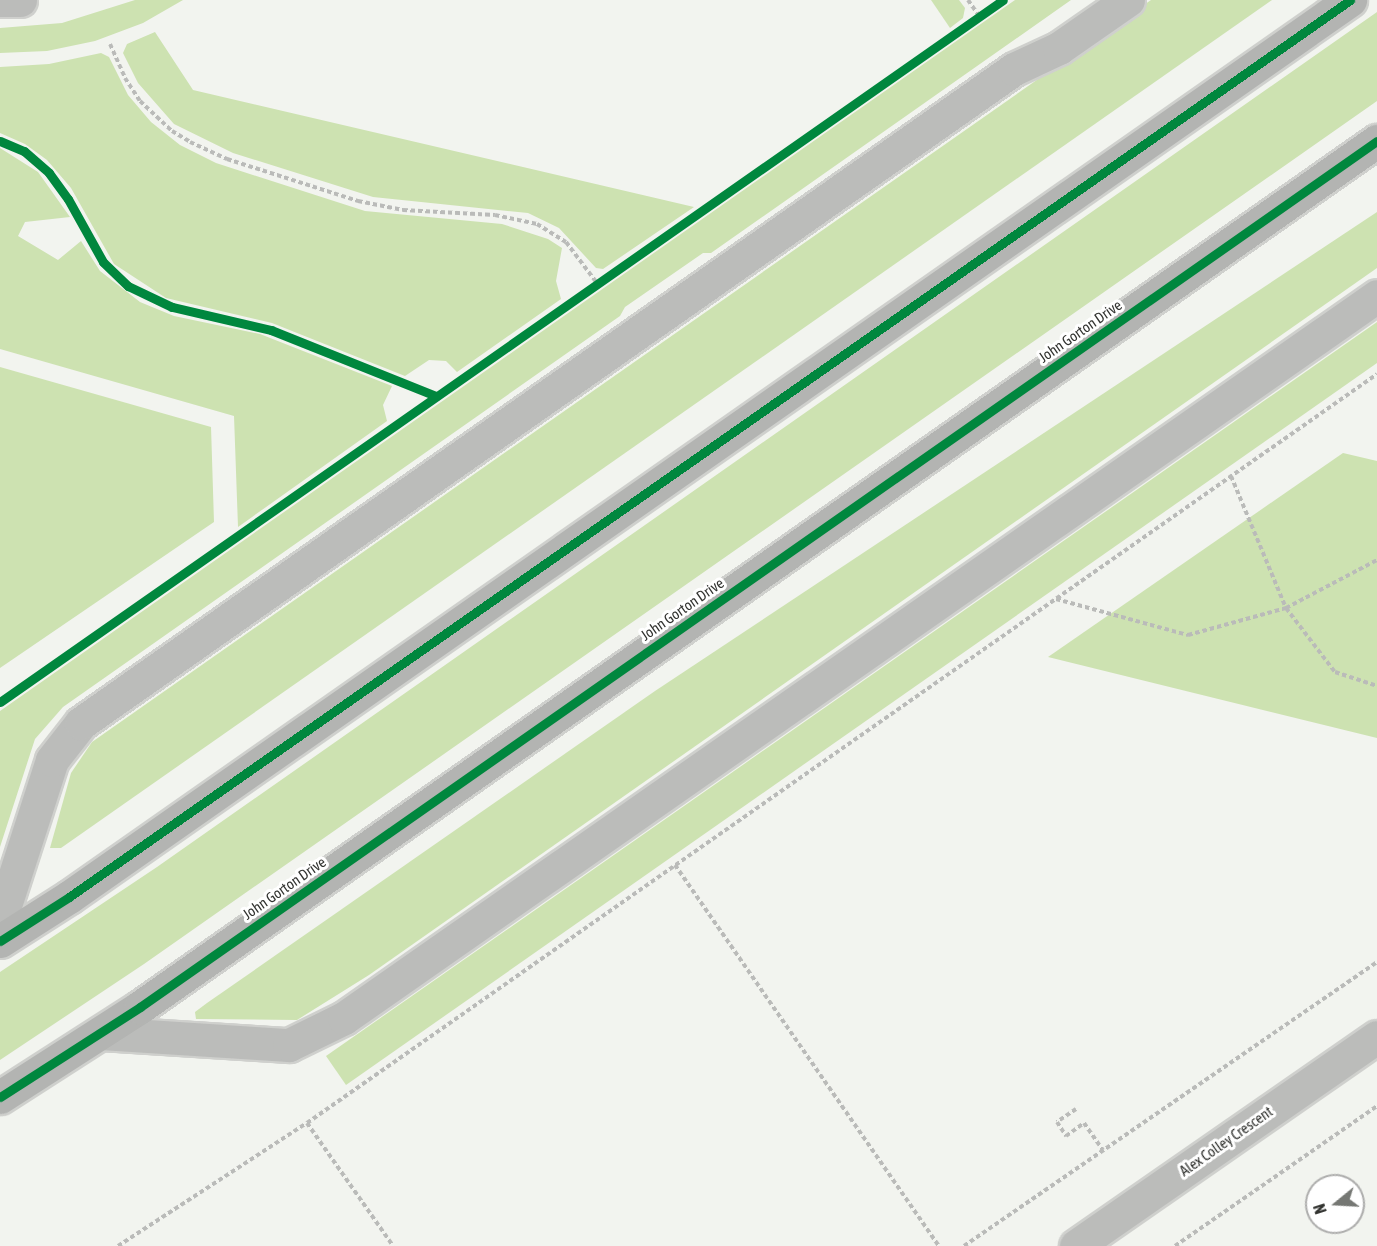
<!DOCTYPE html>
<style>
body{margin:0}
#map{position:relative;width:1377px;height:1246px;overflow:hidden;background:#f2f4ef;font-family:"Asap Condensed",sans-serif}
div>[style]{position:absolute}
.green>*{inset:0;background:#cde2b1}
.path>*{height:4px;margin-top:-2px;transform-origin:0;background:repeating-linear-gradient(90deg,#babbb9 0 4.5px,transparent 0 7.5px)}
.roads{filter:drop-shadow(2px 0 #cfd0cd) drop-shadow(-2px 0 #cfd0cd) drop-shadow(0 2px #cfd0cd) drop-shadow(0 -2px #cfd0cd)}
.minor>*{height:33px;margin:-16.5px;padding:0 16.5px;transform-origin:16.5px;border-radius:16.5px;background:#bbbcba}
.major>*{height:33px;margin:-16.5px;padding:0 16.5px;transform-origin:16.5px;border-radius:16.5px;background:#b3b4b2}
.cycleway>*{height:9px;margin:-4.5px;padding:0 4.5px;transform-origin:4.5px;border-radius:4.5px;background:#00873e}
span{translate:-50% -50%;white-space:nowrap;text-align:center;line-height:1.15;-webkit-text-stroke:6px #fff;paint-order:stroke}
.street-label{font-size:15px;color:#323330}
.north{position:absolute;left:1305px;top:1174px;width:60px;height:60px;box-sizing:border-box;background:#fff;border:2px solid #adadac;border-radius:50%;rotate:252deg;font-size:16px;font-weight:700;line-height:24px;text-align:center;color:#323330}
.north::after{content:'';display:block;margin:auto;width:21px;height:27px;background:#757773;clip-path:polygon(50% 0,100% 100%,50% 72%,0 100%)}
</style>
<div id="map">
<div class="green">
<i style="clip-path:polygon(135px 0,183px 0,143px 23px,95px 41px,47px 51px,0 53px,0 28px,62px 23px)"></i>
<i style="clip-path:polygon(931px 0,959px 0,965px 8px,963px 18px,950px 28px)"></i>
<i style="clip-path:polygon(1015px 0,1071px 0,711px 253px,703px 253px,625px 307px,620px 316px,63px 707px,35px 739px,0 847px,0 711px)"></i>
<i style="clip-path:polygon(1151px 0,1272px 0,61px 848px,50px 848px,71px 773px,92px 742px)"></i>
<i style="clip-path:polygon(1377px 12px,1377px 101px,144px 964px,0 1060px,0 972px,157px 867px)"></i>
<i style="clip-path:polygon(155px 32px,193px 90px,694px 207px,603px 269px,596px 268px,559px 228px,528px 213px,373px 197px,233px 153px,174px 124px,138px 83px,123px 53px,127px 44px)"></i>
<i style="clip-path:polygon(101px 53px,109px 57px,128px 95px,151px 122px,180px 145px,216px 163px,365px 211px,502px 224px,548px 239px,562px 248px,556px 281px,561px 299px,457px 372px,446px 361px,429px 360px,405px 376px,272px 323px,166px 298px,114px 264px,71px 188px,47px 160px,25px 144px,0 133px,0 67px,49px 64px)"></i>
<i style="clip-path:polygon(0 148px,38px 172px,70px 217px,25px 222px,18px 236px,58px 260px,81px 241px,100px 271px,140px 302px,174px 316px,260px 334px,392px 386px,383px 405px,387px 421px,238px 527px,234px 416px,0 349px)"></i>
<i style="clip-path:polygon(1377px 212px,1377px 268px,369px 975px,297px 1020px,196px 1019px,195px 1012px,207px 1003px,655px 691px)"></i>
<i style="clip-path:polygon(1377px 322px,1377px 363px,346px 1085px,326px 1056px)"></i>
<i style="clip-path:polygon(0 367px,211px 427px,214px 522px,0 668px)"></i>
<i style="clip-path:polygon(1343px 453px,1377px 461px,1377px 738px,1048px 657px)"></i>
</div>
<div class="path">
<i style="left:968px;top:0;width:19px;rotate:55deg"></i>
<i style="left:110px;top:44px;width:37px;rotate:66deg"></i>
<i style="left:125px;top:78px;width:27px;rotate:57deg"></i>
<i style="left:140px;top:101px;width:44px;rotate:43.2deg"></i>
<i style="left:172px;top:131px;width:21px;rotate:31deg"></i>
<i style="left:190px;top:142px;width:41px;rotate:24.7deg"></i>
<i style="left:227px;top:159px;width:138px;rotate:17.8deg"></i>
<i style="left:358px;top:201px;width:46px;rotate:11.3deg"></i>
<i style="left:403px;top:210px;width:92px;rotate:3.1deg"></i>
<i style="left:495px;top:215px;width:43px;rotate:12.1deg"></i>
<i style="left:537px;top:224px;width:34px;rotate:32deg"></i>
<i style="left:566px;top:242px;width:51px;rotate:52.9deg"></i>
<i style="left:1231px;top:476px;width:143px;rotate:67.4deg"></i>
<i style="left:1286px;top:608px;width:81px;rotate:52.6deg"></i>
<i style="left:1335px;top:672px;width:44px;rotate:18.4deg"></i>
<i style="left:1056px;top:599px;width:137px;rotate:15.3deg"></i>
<i style="left:1188px;top:635px;width:102px;rotate:-15.4deg"></i>
<i style="left:1286px;top:608px;width:103px;rotate:-27.8deg"></i>
<i style="left:675px;top:865px;width:464px;rotate:55.3deg"></i>
<i style="left:1076px;top:1109px;width:23px;rotate:146deg"></i>
<i style="left:1057px;top:1122px;width:17px;rotate:57deg"></i>
<i style="left:1066px;top:1136px;width:22px;rotate:-36deg"></i>
<i style="left:1084px;top:1123px;width:33px;rotate:55deg"></i>
<i style="left:307px;top:1123px;width:150px;rotate:55deg"></i>
<i style="left:118px;top:1246px;width:225px;rotate:-33.1deg"></i>
<i style="left:307px;top:1123px;width:1306px;rotate:-34.99deg"></i>
<i style="left:964px;top:1246px;width:501px;rotate:-34.51deg"></i>
<i style="left:1175px;top:1246px;width:246px;rotate:-34.7deg"></i>
</div>
<div class="roads">
<div class="minor">
<i style="left:0;top:0;width:20px"></i>
<i style="left:0;top:921px;width:169px;rotate:-72.1deg"></i>
<i style="left:52px;top:760px;width:47px;rotate:-51.9deg"></i>
<i style="left:81px;top:723px;width:1139px;rotate:-35.03deg"></i>
<i style="left:1014px;top:69px;width:50px;rotate:-25deg"></i>
<i style="left:1059px;top:48px;width:84px;rotate:-34.8deg"></i>
<i style="left:101px;top:1033px;width:188px;rotate:3.7deg"></i>
<i style="left:289px;top:1045px;width:61px;rotate:-26.1deg"></i>
<i style="left:344px;top:1018px;width:1260px;rotate:-34.95deg"></i>
<i style="left:1076px;top:1246px;width:366px;rotate:-34.8deg"></i>
</div>
<div class="major">
<i style="left:0;top:941px;width:82px;rotate:-32.5deg"></i>
<i style="left:69px;top:897px;width:1564px;rotate:-35deg"></i>
<i style="left:0;top:1097px;width:166px;rotate:-32.7deg"></i>
<i style="left:140px;top:1007px;width:1510px;rotate:-35deg"></i>
</div>
</div>
<div class="cycleway">
<i style="left:0;top:141px;width:26px;rotate:23deg"></i>
<i style="left:24px;top:151px;width:33px;rotate:41deg"></i>
<i style="left:49px;top:173px;width:32px;rotate:54deg"></i>
<i style="left:68px;top:199px;width:72px;rotate:60.9deg"></i>
<i style="left:103px;top:262px;width:35px;rotate:44deg"></i>
<i style="left:128px;top:286px;width:49px;rotate:25.5deg"></i>
<i style="left:172px;top:307px;width:102px;rotate:13.1deg"></i>
<i style="left:271px;top:330px;width:178px;rotate:21.8deg"></i>
<i style="left:0;top:702px;width:1224px;rotate:-34.99deg"></i>
<i style="left:0;top:941px;width:82px;rotate:-32.5deg"></i>
<i style="left:69px;top:897px;width:1564px;rotate:-35deg"></i>
<i style="left:0;top:1097px;width:166px;rotate:-32.7deg"></i>
<i style="left:140px;top:1007px;width:1510px;rotate:-35deg"></i>
</div>
<div class="street-label">
<span style="left:1080px;top:331px;rotate:-35deg">John Gorton Drive</span>
<span style="left:682px;top:609px;rotate:-35deg">John Gorton Drive</span>
<span style="left:284px;top:888px;rotate:-35deg">John Gorton Drive</span>
<span style="left:1226px;top:1141px;rotate:-35deg">Alex Colley Crescent</span>
</div>
<div class="north">N</div>
</div>
